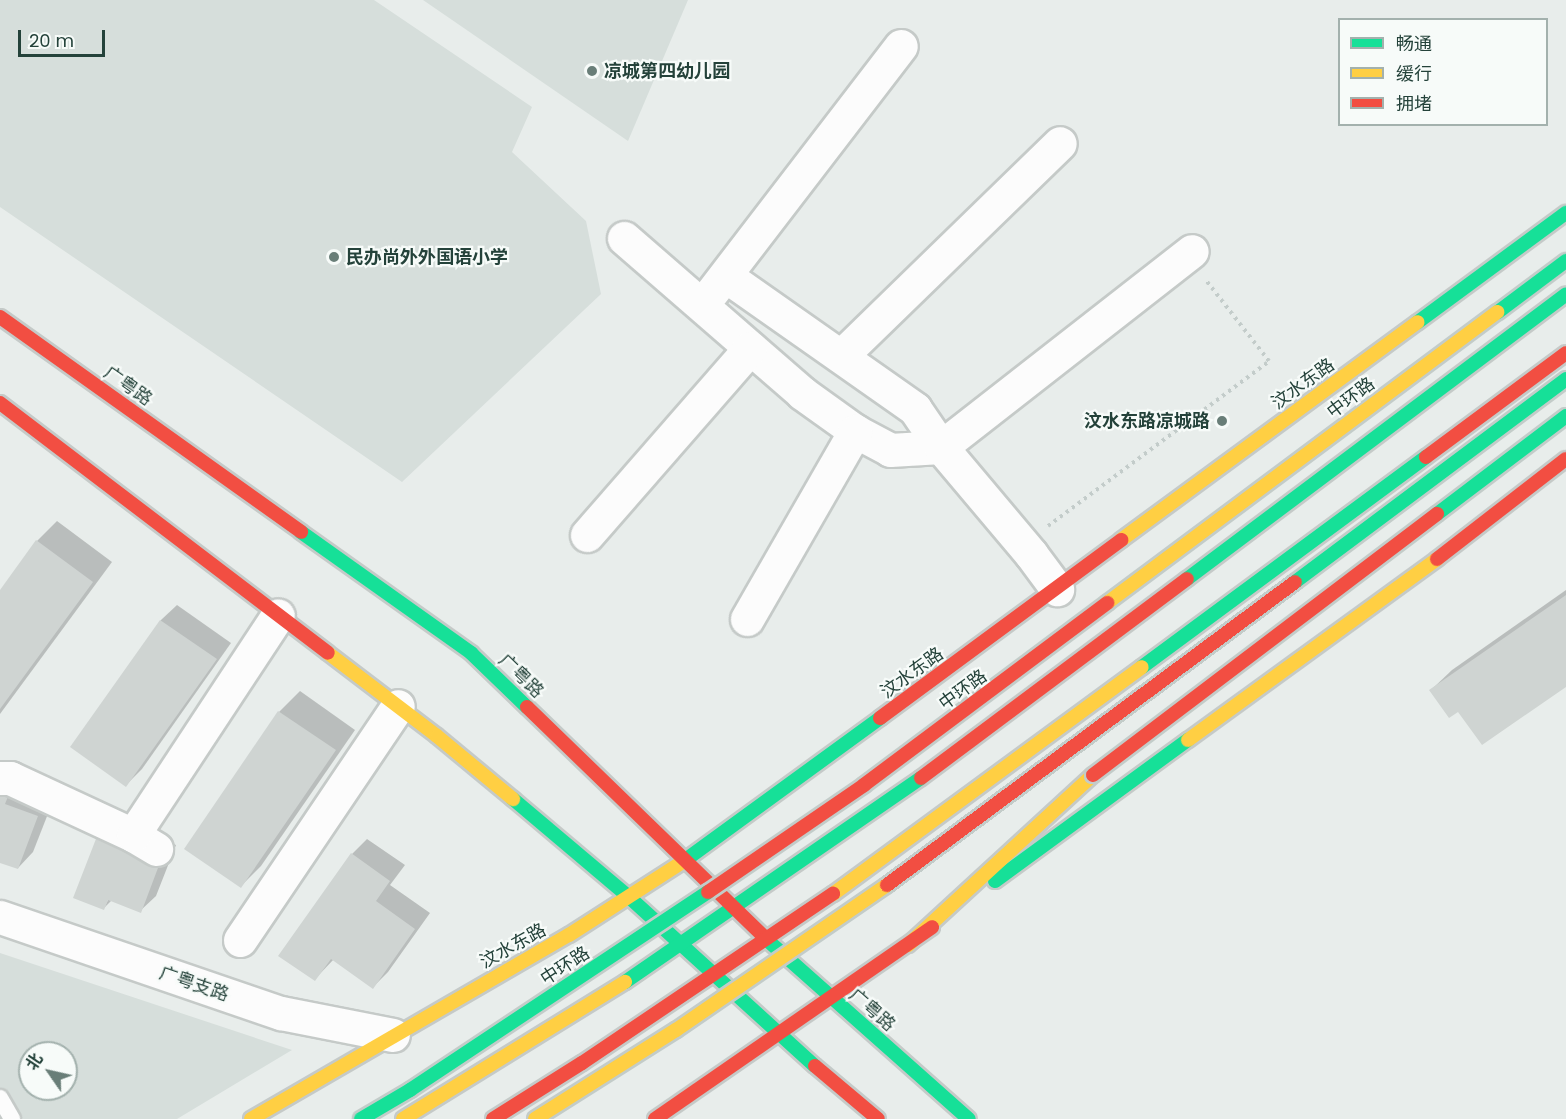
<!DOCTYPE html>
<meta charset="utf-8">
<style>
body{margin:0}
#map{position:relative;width:1566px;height:1119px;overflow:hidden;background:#e8edeb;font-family:Poppins,"Noto Sans SC",sans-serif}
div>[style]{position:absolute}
.built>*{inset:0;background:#d6dedb}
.shadow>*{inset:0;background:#0003}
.building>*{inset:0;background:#cfd4d2}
.path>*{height:4px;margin-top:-2px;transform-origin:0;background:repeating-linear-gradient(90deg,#c3ccca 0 3px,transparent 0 7.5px)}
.roads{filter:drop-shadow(2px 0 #c5cac8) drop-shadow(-2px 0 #c5cac8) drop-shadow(0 2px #c5cac8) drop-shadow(0 -2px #c5cac8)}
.lane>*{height:16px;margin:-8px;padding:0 8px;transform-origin:8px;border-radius:8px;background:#fcfcfc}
.street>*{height:33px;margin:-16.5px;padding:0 16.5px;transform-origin:16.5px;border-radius:16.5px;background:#fcfcfc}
.fast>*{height:14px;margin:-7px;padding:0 7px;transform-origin:7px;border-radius:7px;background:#16e098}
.slow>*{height:14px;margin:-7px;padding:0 7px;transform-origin:7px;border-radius:7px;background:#ffcf43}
.jam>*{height:14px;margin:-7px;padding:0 7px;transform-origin:7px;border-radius:7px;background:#f24e42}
.bridges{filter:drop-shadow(2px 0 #c3ccc9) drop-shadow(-2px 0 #c3ccc9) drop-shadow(0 2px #c3ccc9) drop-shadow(0 -2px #c3ccc9)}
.fast-bridge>*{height:14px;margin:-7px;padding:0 7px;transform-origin:7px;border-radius:7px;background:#16e098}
.slow-bridge>*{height:14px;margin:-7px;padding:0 7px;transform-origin:7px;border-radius:7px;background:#ffcf43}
.jam-bridge>*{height:14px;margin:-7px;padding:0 7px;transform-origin:7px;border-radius:7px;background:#f24e42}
.dots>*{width:16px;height:16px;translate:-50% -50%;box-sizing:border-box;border:3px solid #f7fbf9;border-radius:50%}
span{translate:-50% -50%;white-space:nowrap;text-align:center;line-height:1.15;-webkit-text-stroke:4.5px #f7fbf9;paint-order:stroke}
.poi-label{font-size:18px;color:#24423a;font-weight:700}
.left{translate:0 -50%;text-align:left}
.right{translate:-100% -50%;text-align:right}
.street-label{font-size:18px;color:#24423a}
.legend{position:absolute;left:1338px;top:18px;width:210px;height:108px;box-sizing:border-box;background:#f7fbf9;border:2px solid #a3b1ad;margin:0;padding:8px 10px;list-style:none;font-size:18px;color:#24423a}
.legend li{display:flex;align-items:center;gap:12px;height:30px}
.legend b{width:30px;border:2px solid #a3b1ad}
.north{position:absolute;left:18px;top:1041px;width:60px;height:60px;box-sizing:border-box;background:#f7fbf9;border:2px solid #a3b1ad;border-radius:50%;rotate:304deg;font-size:16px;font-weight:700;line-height:24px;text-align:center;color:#24423a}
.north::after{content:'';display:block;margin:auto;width:21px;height:27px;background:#697e78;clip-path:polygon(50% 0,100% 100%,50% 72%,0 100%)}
.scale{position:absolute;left:18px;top:30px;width:87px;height:27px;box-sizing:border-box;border:3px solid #24423a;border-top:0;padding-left:8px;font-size:18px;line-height:21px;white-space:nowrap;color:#24423a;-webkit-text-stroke:4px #f7fbf9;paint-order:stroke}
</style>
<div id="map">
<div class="built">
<i style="clip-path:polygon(0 0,374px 0,532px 107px,512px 152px,586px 221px,601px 294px,402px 482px,0 207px)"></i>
<i style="clip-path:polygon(423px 0,688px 0,628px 141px)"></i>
<i style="clip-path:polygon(evenodd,0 953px,292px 1050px,177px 1119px,0 1119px,0 953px,30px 1053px,66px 1053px,66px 1089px,30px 1089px,30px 1053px)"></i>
</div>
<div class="shadow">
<i style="clip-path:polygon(57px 521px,112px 562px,0 714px,0 592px,37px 541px)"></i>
<i style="clip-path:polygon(1566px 590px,1566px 685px,1459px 710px,1431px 690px,1452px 670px)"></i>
<i style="clip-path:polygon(177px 605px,231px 643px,142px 769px,126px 785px,72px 746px,161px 620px)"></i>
<i style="clip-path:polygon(300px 691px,355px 730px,261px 866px,241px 886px,186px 848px,279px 712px)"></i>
<i style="clip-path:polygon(0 770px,53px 801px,33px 852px,18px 868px,0 861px)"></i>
<i style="clip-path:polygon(142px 832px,176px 845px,156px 896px,140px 911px,112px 900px,104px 908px)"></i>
<i style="clip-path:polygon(367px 839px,405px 865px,390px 885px,430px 913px,388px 972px,373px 987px,334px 959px,315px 979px,352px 854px)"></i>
</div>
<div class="building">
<i style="clip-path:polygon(36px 540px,93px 582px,0 709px,0 590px)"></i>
<i style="clip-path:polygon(1566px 595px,1566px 687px,1482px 745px,1458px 712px,1449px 718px,1429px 690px)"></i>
<i style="clip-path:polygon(160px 620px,217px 659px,126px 787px,70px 747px)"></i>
<i style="clip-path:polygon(278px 711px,336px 750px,241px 888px,184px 849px)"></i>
<i style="clip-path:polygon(0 791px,9px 794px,5px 804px,38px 816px,18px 869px,0 863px)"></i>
<i style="clip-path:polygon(101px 826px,161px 860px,141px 913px,108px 900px,104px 910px,73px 898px)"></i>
<i style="clip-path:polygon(351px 853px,390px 881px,376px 901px,415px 929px,373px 989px,331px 959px,315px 981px,278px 956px)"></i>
</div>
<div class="path">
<i style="left:1048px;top:526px;width:276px;rotate:-36.7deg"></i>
<i style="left:1269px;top:361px;width:104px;rotate:-128deg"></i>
</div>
<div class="roads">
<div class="lane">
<i style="left:0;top:1098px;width:24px;rotate:60deg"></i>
</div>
<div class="street">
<i style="left:624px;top:238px;width:236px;rotate:41deg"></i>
<i style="left:802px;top:393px;width:65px;rotate:35.6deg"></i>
<i style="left:855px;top:431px;width:40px;rotate:28deg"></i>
<i style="left:890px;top:450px;width:51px;rotate:-3.4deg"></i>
<i style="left:941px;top:447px;width:318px;rotate:-38deg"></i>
<i style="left:726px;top:276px;width:231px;rotate:35.1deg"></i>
<i style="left:915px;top:409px;width:46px;rotate:55.6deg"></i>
<i style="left:941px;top:447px;width:140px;rotate:49.9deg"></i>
<i style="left:1031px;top:554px;width:44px;rotate:53.4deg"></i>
<i style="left:712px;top:292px;width:310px;rotate:-52.5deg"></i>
<i style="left:841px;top:356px;width:305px;rotate:-44.2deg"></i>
<i style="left:587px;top:535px;width:248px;rotate:-48.9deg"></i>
<i style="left:747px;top:619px;width:217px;rotate:-60.1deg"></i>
<i style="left:0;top:778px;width:10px"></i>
<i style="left:10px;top:778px;width:136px;rotate:24.9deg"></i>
<i style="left:133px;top:835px;width:27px;rotate:31deg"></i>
<i style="left:133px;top:835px;width:263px;rotate:-56.6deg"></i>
<i style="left:0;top:917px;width:297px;rotate:18.9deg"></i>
<i style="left:281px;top:1013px;width:114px;rotate:11.1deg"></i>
<i style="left:240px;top:940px;width:282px;rotate:-56deg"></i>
</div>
<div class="fast">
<i style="left:1418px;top:322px;width:184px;rotate:-36.4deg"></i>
<i style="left:301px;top:532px;width:209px;rotate:35.4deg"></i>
<i style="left:471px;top:653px;width:78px;rotate:44deg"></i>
<i style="left:1187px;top:579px;width:474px;rotate:-36.9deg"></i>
<i style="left:1142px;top:667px;width:353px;rotate:-36.5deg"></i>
<i style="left:513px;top:799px;width:152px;rotate:40.2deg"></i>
<i style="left:629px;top:897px;width:251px;rotate:42.3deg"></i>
<i style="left:684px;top:861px;width:243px;rotate:-36.1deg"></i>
<i style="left:995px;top:881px;width:239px;rotate:-36.2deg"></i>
<i style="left:766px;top:939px;width:271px;rotate:41.6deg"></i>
<i style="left:625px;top:982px;width:359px;rotate:-34.6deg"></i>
</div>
<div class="slow">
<i style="left:1121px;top:540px;width:368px;rotate:-36.3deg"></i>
<i style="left:328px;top:653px;width:137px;rotate:37.3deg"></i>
<i style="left:437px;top:736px;width:99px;rotate:39.7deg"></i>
<i style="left:1188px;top:740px;width:308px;rotate:-36deg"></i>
<i style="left:833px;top:894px;width:383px;rotate:-36.3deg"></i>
<i style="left:908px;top:945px;width:251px;rotate:-42.6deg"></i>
<i style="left:251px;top:1119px;width:367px;rotate:-30.1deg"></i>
<i style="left:569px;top:935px;width:137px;rotate:-32.8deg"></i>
<i style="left:403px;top:1119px;width:261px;rotate:-31.7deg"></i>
</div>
<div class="jam">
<i style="left:0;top:317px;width:370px;rotate:35.5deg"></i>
<i style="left:0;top:403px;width:412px;rotate:37.3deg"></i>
<i style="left:1426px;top:457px;width:174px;rotate:-36.6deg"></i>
<i style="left:1437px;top:559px;width:163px;rotate:-37.8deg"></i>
<i style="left:527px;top:707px;width:333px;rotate:44.1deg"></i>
<i style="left:880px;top:718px;width:300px;rotate:-36.4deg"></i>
<i style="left:921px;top:778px;width:332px;rotate:-36.8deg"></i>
<i style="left:815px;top:1066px;width:82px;rotate:40.1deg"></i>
<i style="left:493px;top:1119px;width:105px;rotate:-32.2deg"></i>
<i style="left:582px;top:1063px;width:303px;rotate:-34deg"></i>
<i style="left:655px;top:1119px;width:337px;rotate:-34.7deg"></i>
</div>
</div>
<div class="bridges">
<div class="fast-bridge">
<i style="left:1498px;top:312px;width:85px;rotate:-36.9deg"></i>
<i style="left:1437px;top:514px;width:162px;rotate:-37.2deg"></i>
<i style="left:1295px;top:582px;width:339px;rotate:-36.8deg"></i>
<i style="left:361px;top:1119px;width:57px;rotate:-30.6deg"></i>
<i style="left:410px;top:1090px;width:358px;rotate:-33.6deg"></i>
</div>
<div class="slow-bridge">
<i style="left:1107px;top:603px;width:487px;rotate:-36.7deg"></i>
<i style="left:535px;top:1119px;width:167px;rotate:-32.3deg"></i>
<i style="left:676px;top:1030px;width:256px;rotate:-34.5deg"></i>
</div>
<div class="jam-bridge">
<i style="left:1093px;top:775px;width:432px;rotate:-37.2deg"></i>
<i style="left:887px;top:885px;width:508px;rotate:-36.6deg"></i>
<i style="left:708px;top:892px;width:189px;rotate:-34.4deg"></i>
<i style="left:864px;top:785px;width:304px;rotate:-36.8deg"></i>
</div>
</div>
<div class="dots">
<i style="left:592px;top:71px;background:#697e78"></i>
<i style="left:334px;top:257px;background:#697e78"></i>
<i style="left:1222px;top:421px;background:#697e78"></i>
</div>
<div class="poi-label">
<span class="left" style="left:604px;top:71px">凉城第四幼儿园</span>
<span class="left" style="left:346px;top:257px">民办尚外外国语小学</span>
<span class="right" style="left:1210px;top:421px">汶水东路凉城路</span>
</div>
<div class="street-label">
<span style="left:1303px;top:384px;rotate:-36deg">汶水东路</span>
<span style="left:128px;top:386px;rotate:35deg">广粤路</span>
<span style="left:1351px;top:398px;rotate:-37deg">中环路</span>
<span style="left:912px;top:673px;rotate:-36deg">汶水东路</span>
<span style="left:521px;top:676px;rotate:44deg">广粤路</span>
<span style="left:963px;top:690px;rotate:-36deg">中环路</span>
<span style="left:513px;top:946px;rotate:-29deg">汶水东路</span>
<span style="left:565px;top:966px;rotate:-33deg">中环路</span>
<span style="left:194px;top:984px;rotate:19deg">广粤支路</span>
<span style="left:872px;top:1010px;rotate:41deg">广粤路</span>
</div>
<ul class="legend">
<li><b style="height:8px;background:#16e098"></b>畅通</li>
<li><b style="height:8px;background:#ffcf43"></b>缓行</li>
<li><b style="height:8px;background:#f24e42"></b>拥堵</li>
</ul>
<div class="north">北</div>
<div class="scale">20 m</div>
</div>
